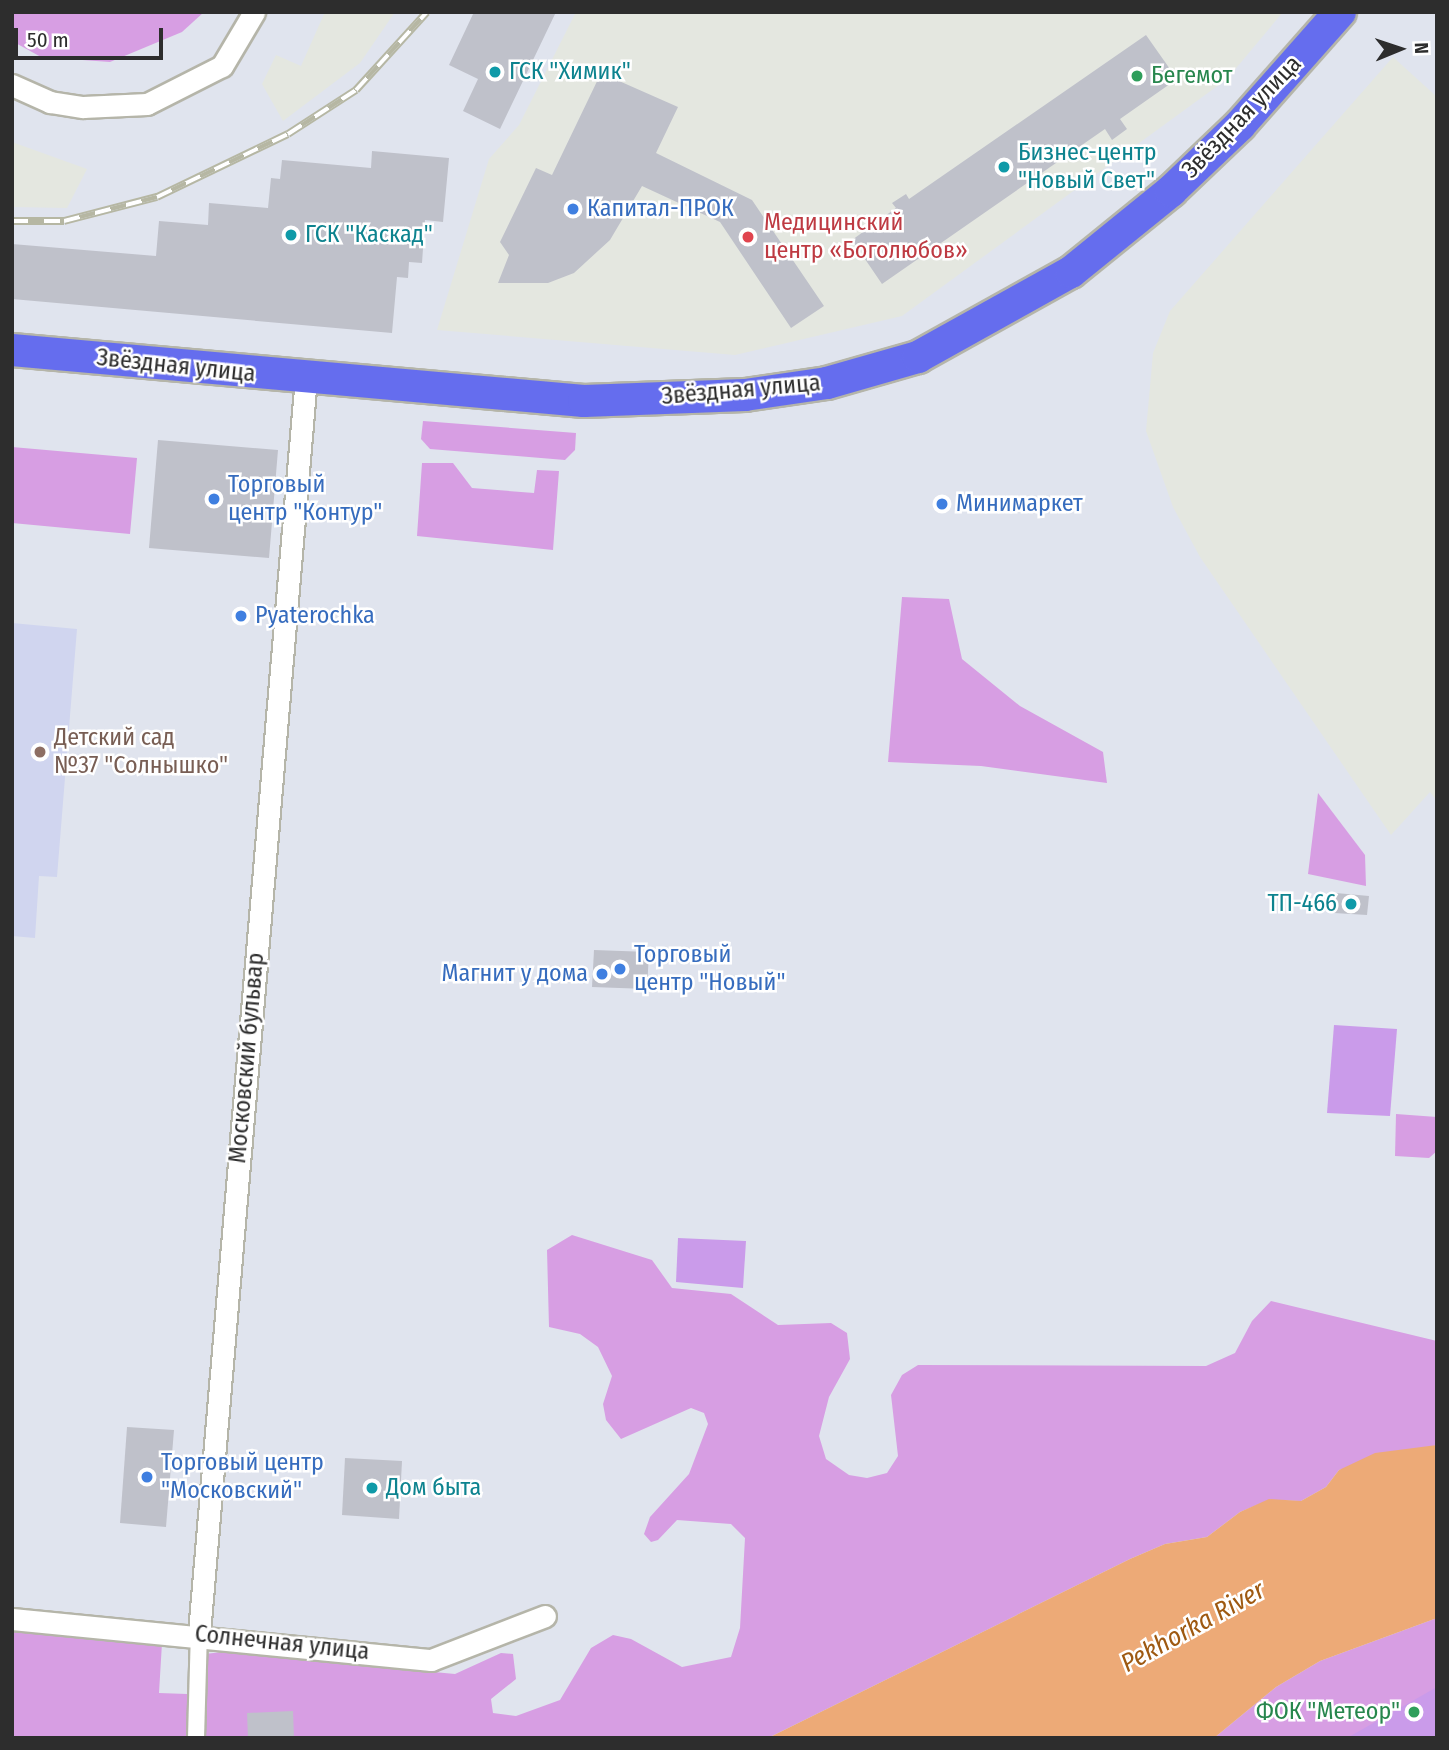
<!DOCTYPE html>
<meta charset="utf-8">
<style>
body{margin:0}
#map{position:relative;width:1449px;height:1750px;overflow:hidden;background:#e0e4ee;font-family:"Fira Sans Condensed",sans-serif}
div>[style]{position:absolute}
.industrial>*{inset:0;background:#e4e7e0}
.education>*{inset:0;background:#d0d5ef}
.green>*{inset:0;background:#d79ee3}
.pitch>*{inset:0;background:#ca9bea}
.water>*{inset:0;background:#edaa77}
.building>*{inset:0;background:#bfc1ca}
.roads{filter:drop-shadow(2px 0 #b5b5a9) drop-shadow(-2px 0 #b5b5a9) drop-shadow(0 2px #b5b5a9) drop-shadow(0 -2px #b5b5a9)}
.pedestrian>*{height:16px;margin:-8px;padding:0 8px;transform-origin:8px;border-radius:8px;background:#fff}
.minor>*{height:21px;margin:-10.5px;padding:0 10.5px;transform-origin:10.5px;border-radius:10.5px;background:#fff}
.primary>*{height:32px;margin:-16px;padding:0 16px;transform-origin:16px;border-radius:16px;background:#656dee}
.rail>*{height:8px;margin-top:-4px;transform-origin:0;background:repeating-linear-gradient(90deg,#fff 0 16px,#b6b7a3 0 32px);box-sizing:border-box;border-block:2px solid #b6b7a3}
.dots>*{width:19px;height:19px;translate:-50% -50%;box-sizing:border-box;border:4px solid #fff;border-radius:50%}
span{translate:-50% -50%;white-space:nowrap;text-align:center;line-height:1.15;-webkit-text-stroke:5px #fff;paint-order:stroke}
.culture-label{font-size:24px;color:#0d838f}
.left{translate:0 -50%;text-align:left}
.right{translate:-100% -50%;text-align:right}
.leisure-label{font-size:24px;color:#27864d}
.street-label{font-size:24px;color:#2d2d2d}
.shop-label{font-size:24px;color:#366cbe}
.health-label{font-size:24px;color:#be3a42}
.education-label{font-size:24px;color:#785e54}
.water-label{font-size:26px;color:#9e5911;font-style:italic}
.frame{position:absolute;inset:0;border:14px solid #2d2d2d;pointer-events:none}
.north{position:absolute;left:1365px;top:14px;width:70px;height:70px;-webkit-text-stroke:5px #fff;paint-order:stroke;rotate:88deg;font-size:19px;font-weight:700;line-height:28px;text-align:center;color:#2d2d2d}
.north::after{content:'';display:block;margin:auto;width:24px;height:32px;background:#2d2d2d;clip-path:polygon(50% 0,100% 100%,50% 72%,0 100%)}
.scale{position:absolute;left:14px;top:28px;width:149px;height:32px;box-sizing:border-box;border:4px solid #2d2d2d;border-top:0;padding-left:9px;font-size:21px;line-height:24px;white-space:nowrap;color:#2d2d2d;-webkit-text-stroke:5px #fff;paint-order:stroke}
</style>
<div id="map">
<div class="industrial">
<i style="clip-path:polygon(325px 12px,395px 12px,360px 63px,283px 121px,262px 84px,276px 55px,301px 66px)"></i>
<i style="clip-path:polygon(576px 12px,1283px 12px,1227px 79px,902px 316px,735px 355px,437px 330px,489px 159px,519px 125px)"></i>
<i style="clip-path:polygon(1393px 57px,1437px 97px,1437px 801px,1430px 792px,1391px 835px,1200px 557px,1173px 507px,1146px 431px,1153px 353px,1170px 311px)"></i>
<i style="clip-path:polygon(12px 142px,87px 169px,67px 208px,12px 207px)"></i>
</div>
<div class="education">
<i style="clip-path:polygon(12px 623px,77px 629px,57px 877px,39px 876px,35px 938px,12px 936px)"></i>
</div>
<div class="green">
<i style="clip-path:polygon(12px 12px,204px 12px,182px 32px,110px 62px,41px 57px,12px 41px)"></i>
<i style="clip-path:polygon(423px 421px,576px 433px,575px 450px,565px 460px,430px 449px,421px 439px)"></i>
<i style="clip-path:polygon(12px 447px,137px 458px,130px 534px,12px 523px)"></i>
<i style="clip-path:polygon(422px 463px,453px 463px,472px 488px,534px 493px,537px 470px,559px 471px,553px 550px,417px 536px)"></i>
<i style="clip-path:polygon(902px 597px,949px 599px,962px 659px,1020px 706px,1103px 752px,1107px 783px,981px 766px,888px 762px)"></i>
<i style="clip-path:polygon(1318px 793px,1365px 855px,1366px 886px,1308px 874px)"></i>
<i style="clip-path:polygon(1396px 1114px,1437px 1117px,1437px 1151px,1429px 1158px,1395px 1156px)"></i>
<i style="clip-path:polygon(572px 1235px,652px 1260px,672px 1288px,731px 1294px,778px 1325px,831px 1323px,847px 1333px,850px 1359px,829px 1397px,819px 1436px,826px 1459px,849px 1475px,867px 1478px,887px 1473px,898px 1456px,891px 1395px,902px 1375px,918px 1365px,1206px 1366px,1235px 1353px,1252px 1321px,1271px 1301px,1437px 1341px,1437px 1445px,1339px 1470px,1326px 1487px,1301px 1501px,1269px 1500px,1240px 1512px,1207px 1537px,1165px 1544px,1130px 1559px,768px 1738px,205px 1738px,205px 1654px,222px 1652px,455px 1674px,501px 1653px,513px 1654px,516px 1679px,491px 1699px,493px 1713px,516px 1716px,560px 1700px,591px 1648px,613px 1635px,631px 1639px,682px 1667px,731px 1657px,740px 1628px,745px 1538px,731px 1524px,677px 1520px,658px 1540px,651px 1542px,644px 1534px,650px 1517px,689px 1474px,708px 1424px,704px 1413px,691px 1408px,621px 1439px,606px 1420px,603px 1404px,612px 1376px,598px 1347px,580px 1334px,549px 1327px,547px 1250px)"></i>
<i style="clip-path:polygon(1437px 1618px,1437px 1738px,1214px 1738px,1276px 1687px,1320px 1661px)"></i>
<i style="clip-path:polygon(12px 1631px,162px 1643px,159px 1693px,187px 1694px,187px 1738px,12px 1738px)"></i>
</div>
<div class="pitch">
<i style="clip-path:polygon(1334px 1025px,1397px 1029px,1390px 1116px,1327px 1113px)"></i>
<i style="clip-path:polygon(678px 1238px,746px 1241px,743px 1288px,676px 1282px)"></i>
<i style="clip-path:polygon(1437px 1687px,1437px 1738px,1347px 1738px)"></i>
</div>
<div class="water">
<i style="clip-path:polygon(1437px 1445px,1437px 1618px,1320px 1661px,1276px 1687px,1214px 1738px,768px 1738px,1130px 1559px,1165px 1544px,1207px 1537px,1240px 1512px,1269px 1499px,1301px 1501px,1326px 1487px,1339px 1470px,1375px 1453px)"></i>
</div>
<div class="building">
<i style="clip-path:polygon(474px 12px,556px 12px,500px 129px,463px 111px,478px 79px,449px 65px)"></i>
<i style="clip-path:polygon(1146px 35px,1177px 79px,1120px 119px,1127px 129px,1112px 140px,1105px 129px,882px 284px,852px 240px,896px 208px,892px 203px,906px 194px,909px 199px)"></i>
<i style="clip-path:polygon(601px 73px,678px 107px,656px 153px,752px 200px,824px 306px,791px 328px,720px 222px,642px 186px,610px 240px,574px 273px,548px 283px,498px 283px,509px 255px,500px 242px,536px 168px,552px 175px)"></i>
<i style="clip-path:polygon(372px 151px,449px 158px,443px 222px,425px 220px,422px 263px,409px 262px,408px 278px,397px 277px,392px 333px,12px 299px,12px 244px,156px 256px,159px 221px,208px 225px,209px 203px,268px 208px,271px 178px,280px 179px,282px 160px,371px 168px)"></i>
<i style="clip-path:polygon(158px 440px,278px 450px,269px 558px,149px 548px)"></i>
<i style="clip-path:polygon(1336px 893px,1369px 896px,1367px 915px,1334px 913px)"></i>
<i style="clip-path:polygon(594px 950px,649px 952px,647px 989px,592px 987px)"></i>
<i style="clip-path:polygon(127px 1427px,174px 1430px,166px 1527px,120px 1523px)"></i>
<i style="clip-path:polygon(345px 1458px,402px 1461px,399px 1519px,342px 1515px)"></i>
<i style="clip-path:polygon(293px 1711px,294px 1738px,248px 1738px,247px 1713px)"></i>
</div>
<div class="roads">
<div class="pedestrian">
<i style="left:196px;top:1738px;width:105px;rotate:-88.4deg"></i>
</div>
<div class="minor">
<i style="left:12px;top:85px;width:42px;rotate:24.1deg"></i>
<i style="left:50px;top:102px;width:33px;rotate:9deg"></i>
<i style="left:83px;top:107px;width:64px;rotate:-2.7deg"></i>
<i style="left:147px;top:104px;width:84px;rotate:-26.9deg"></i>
<i style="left:222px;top:66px;width:63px;rotate:-59.3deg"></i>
<i style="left:12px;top:1619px;width:421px;rotate:5.6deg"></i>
<i style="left:431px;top:1660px;width:122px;rotate:-21.1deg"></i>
<i style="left:199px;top:1633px;width:1260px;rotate:-85.13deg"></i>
</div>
<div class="primary">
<i style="left:12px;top:350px;width:574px;rotate:5.1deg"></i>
<i style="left:584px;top:401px;width:161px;rotate:-2.1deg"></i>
<i style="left:745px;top:395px;width:83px;rotate:-8.3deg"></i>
<i style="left:827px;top:383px;width:95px;rotate:-15.9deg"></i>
<i style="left:918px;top:357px;width:175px;rotate:-29.1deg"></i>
<i style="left:1071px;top:272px;width:129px;rotate:-39deg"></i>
<i style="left:1171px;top:191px;width:95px;rotate:-43.7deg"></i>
<i style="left:1240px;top:125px;width:151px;rotate:-48.5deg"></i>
</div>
</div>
<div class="rail">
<i style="left:12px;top:221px;width:52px"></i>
<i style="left:64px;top:221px;width:96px;rotate:-14.5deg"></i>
<i style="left:157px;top:197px;width:145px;rotate:-25.7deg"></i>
<i style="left:288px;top:134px;width:81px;rotate:-32.9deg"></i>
<i style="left:356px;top:90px;width:105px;rotate:-47.7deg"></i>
</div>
<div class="dots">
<i style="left:495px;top:72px;background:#0f9aa8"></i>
<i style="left:1137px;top:76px;background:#2e9e5b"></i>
<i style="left:1004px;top:167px;background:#0f9aa8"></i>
<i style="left:573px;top:209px;background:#3f7fe0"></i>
<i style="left:291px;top:235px;background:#0f9aa8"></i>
<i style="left:748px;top:237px;background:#e0444e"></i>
<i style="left:214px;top:499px;background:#3f7fe0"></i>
<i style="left:942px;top:504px;background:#3f7fe0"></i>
<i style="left:241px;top:616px;background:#3f7fe0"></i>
<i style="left:40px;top:752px;background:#8d6e63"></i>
<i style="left:1351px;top:904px;background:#0f9aa8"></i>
<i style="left:620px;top:969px;background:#3f7fe0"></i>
<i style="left:602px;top:974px;background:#3f7fe0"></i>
<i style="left:147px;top:1477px;background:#3f7fe0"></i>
<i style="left:372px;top:1488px;background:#0f9aa8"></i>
<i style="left:1414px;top:1712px;background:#2e9e5b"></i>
</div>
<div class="culture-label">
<span class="left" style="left:509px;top:72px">ГСК "Химик"</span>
<span class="left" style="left:1018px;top:167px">Бизнес-центр<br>"Новый Свет"</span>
<span class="left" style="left:305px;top:235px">ГСК "Каскад"</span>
<span class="right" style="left:1337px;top:904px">ТП-466</span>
<span class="left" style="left:386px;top:1488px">Дом быта</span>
</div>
<div class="leisure-label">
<span class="left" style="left:1151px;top:76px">Бегемот</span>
<span class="right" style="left:1400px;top:1712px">ФОК "Метеор"</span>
</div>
<div class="street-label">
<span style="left:1242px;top:117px;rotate:-46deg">Звёздная улица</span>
<span style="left:176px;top:366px;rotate:6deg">Звёздная улица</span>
<span style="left:741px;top:390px;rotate:-5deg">Звёздная улица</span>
<span style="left:247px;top:1058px;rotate:-85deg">Московский бульвар</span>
<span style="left:282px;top:1643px;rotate:6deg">Солнечная улица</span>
</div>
<div class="shop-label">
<span class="left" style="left:587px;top:209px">Капитал-ПРОК</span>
<span class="left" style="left:228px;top:499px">Торговый<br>центр "Контур"</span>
<span class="left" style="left:956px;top:504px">Минимаркет</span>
<span class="left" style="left:255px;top:616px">Pyaterochka</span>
<span class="left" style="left:634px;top:969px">Торговый<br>центр "Новый"</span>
<span class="right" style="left:588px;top:974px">Магнит у дома</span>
<span class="left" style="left:161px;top:1477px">Торговый центр<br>"Московский"</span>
</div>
<div class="health-label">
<span class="left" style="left:764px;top:237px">Медицинский<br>центр «Боголюбов»</span>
</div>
<div class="education-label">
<span class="left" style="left:54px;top:752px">Детский сад<br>№37 "Солнышко"</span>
</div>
<div class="water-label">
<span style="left:1193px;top:1627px;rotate:-29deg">Pekhorka River</span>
</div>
<div class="frame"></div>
<div class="north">N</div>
<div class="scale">50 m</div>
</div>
